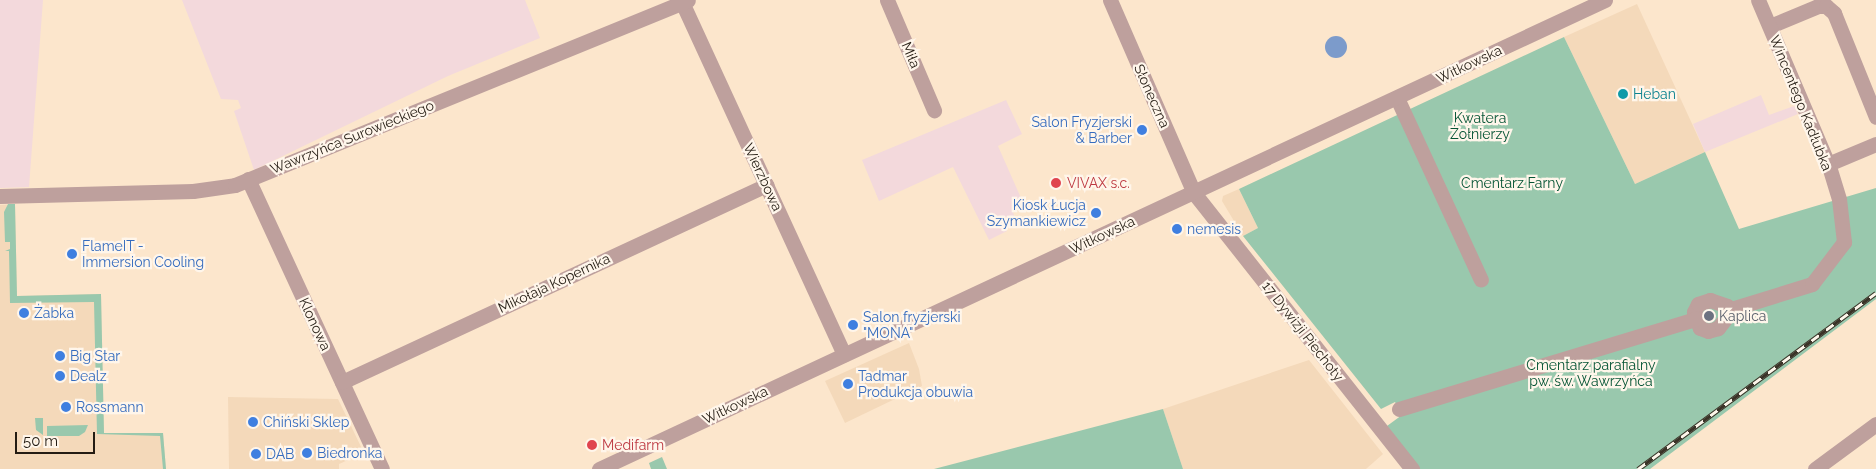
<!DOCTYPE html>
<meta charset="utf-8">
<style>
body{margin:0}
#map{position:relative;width:1876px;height:469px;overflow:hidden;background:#fce6cc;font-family:Raleway,sans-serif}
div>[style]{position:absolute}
.built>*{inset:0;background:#f4d9ba}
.industrial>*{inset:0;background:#f3d9dc}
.green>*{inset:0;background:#99c8ad}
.water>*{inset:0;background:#7c9bcb}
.round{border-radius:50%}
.minor>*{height:15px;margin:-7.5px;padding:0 7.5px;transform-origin:7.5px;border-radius:7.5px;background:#bea09d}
.rail>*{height:5px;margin-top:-2.5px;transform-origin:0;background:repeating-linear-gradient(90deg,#fff6eb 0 9px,#3b3227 0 18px);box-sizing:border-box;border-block:1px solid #3b3227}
.dots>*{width:14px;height:14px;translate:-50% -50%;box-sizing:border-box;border:2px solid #fff6eb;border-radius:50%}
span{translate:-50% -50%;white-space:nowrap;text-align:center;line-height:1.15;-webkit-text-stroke:4.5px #fff6eb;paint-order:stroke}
.street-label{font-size:14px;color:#241c13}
.culture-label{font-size:14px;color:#0d838f}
.left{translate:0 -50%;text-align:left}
.park-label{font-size:14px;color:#055434}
.shop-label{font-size:14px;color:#366cbe}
.right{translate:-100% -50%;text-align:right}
.health-label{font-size:14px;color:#be3a42}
.worship-label{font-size:14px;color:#5b616d}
.scale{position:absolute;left:15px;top:432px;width:80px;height:22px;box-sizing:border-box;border:2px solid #241c13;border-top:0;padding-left:6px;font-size:15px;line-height:18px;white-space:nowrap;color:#241c13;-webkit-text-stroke:4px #fff6eb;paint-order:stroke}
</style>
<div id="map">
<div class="built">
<i style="clip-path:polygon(1637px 4px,1705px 152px,1635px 184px,1564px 37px)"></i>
<i style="clip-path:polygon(1239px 189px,1258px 228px,1243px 236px,1222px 201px,1223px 196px)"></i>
<i style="clip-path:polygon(15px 204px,17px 296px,101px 294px,104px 433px,163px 433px,166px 469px,0 469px,0 205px)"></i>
<i style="clip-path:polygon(909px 343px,919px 369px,922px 386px,845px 423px,825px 381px)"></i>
<i style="clip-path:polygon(1309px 360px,1383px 454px,1366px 469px,1183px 469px,1163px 409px)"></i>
<i style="clip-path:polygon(228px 397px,338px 399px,364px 453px,339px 464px,339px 469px,229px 469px)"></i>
</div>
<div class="industrial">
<i style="clip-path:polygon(0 0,43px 0,29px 187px,0 188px)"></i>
<i style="clip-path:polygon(182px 0,525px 0,540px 38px,448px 76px,254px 170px,234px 111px,241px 108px,238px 100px,221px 99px)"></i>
<i style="clip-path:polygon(1761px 95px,1769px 115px,1794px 106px,1798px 114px,1705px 152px,1693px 124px)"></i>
<i style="clip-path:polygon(1006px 100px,1022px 134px,998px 146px,1025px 207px,1013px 212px,1015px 219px,1004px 224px,1007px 231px,989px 240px,953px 167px,879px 201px,862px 160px)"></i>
</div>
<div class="green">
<i style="clip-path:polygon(1564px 37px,1635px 184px,1705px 152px,1739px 229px,1876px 188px,1876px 299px,1650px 469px,1420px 469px,1387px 426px,1402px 415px,1395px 402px,1381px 409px,1243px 236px,1258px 228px,1239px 189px)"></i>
<i style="clip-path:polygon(8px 204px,15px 204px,17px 296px,101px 294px,104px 433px,163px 433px,166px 469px,163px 469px,160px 436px,97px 434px,94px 302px,10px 303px,9px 251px,5px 251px,10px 249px,10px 242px,5px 242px,4px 212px)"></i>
<i style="clip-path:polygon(1163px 409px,1183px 469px,934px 469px)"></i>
<i style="clip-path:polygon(35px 418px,43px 418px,43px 435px,36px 430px)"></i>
<i style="clip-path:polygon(88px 425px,85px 432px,79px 436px,47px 436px,47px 426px)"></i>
<i style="clip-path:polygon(662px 457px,667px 469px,651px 469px,649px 463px)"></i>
</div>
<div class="water">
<i class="round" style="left:1325px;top:36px;width:22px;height:22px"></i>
</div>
<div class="minor">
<i style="left:681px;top:0;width:390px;rotate:65.3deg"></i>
<i style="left:887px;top:0;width:120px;rotate:66.9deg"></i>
<i style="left:1110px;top:0;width:210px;rotate:66.5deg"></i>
<i style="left:1194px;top:193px;width:352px;rotate:51.7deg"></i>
<i style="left:1770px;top:26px;width:52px;rotate:-22.6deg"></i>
<i style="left:1818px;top:6px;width:8px"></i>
<i style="left:1826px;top:6px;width:11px;rotate:41deg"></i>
<i style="left:1834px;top:13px;width:112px;rotate:68deg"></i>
<i style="left:1397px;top:98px;width:200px;rotate:65.2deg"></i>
<i style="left:1828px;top:164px;width:52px;rotate:-22.6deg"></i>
<i style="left:248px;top:179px;width:319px;rotate:65.2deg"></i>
<i style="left:0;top:196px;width:193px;rotate:-1.5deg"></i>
<i style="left:193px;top:191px;width:42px;rotate:-8.1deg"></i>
<i style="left:235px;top:185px;width:489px;rotate:-22.2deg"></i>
<i style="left:1710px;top:300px;width:18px;rotate:19deg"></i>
<i style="left:1727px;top:306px;width:8px;rotate:76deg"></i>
<i style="left:1729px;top:314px;width:18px;rotate:128deg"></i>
<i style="left:1718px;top:328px;width:10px;rotate:163deg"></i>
<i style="left:1708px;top:331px;width:9px;rotate:-159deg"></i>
<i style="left:1700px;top:328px;width:17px;rotate:-111deg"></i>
<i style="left:1694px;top:312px;width:9px;rotate:-63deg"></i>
<i style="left:1698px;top:304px;width:13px;rotate:-18deg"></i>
<i style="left:1728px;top:310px;width:88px;rotate:-17.2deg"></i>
<i style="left:1812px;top:284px;width:53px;rotate:-52.7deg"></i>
<i style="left:1844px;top:242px;width:43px;rotate:-96.6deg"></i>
<i style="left:1839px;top:199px;width:37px;rotate:-107deg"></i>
<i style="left:1828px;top:164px;width:178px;rotate:-113.1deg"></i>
<i style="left:342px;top:382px;width:468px;rotate:-24.9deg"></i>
<i style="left:1399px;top:409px;width:310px;rotate:-16.9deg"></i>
<i style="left:599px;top:469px;width:1110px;rotate:-25deg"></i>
<i style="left:1815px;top:469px;width:76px;rotate:-36.4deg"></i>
</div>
<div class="rail">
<i style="left:1638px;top:469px;width:296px;rotate:-36.5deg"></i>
</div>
<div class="dots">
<i style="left:1623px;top:94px;background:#0f9aa8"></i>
<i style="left:1142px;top:130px;background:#3f7fe0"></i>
<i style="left:1056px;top:183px;background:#e0444e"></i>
<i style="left:1096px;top:213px;background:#3f7fe0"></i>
<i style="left:1177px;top:229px;background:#3f7fe0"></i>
<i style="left:72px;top:254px;background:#3f7fe0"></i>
<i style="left:24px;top:313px;background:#3f7fe0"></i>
<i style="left:1709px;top:316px;background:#6b7280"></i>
<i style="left:853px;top:325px;background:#3f7fe0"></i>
<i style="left:60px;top:356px;background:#3f7fe0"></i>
<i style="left:60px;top:376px;background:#3f7fe0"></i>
<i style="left:848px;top:384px;background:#3f7fe0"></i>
<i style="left:66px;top:407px;background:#3f7fe0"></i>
<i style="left:253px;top:422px;background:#3f7fe0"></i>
<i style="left:592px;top:445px;background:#e0444e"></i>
<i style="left:307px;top:453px;background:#3f7fe0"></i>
<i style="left:256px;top:454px;background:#3f7fe0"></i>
</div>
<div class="street-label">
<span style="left:911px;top:55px;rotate:67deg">Miła</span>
<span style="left:1469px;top:64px;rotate:-25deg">Witkowska</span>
<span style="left:1152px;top:96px;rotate:66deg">Słoneczna</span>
<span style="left:1801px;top:103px;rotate:68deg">Wincentego Kadłubka</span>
<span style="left:352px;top:137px;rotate:-22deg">Wawrzyńca Surowieckiego</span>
<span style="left:763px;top:177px;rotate:65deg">Wierzbowa</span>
<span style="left:1102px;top:235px;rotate:-25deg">Witkowska</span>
<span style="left:554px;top:283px;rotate:-25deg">Mikołaja Kopernika</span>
<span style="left:315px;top:324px;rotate:65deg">Klonowa</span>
<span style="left:1303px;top:331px;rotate:52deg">17 Dywizji Piechoty</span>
<span style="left:735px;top:405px;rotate:-25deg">Witkowska</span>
</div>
<div class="culture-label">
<span class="left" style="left:1633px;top:94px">Heban</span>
</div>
<div class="park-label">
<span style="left:1480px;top:126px">Kwatera<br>Żołnierzy</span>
<span style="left:1512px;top:183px">Cmentarz Farny</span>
<span style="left:1591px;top:373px">Cmentarz parafialny<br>pw. św. Wawrzyńca</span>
</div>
<div class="shop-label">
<span class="right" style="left:1132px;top:130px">Salon Fryzjerski<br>&amp; Barber</span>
<span class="right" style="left:1086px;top:213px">Kiosk Łucja<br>Szymankiewicz</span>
<span class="left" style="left:1187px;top:229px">nemesis</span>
<span class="left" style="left:82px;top:254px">FlameIT -<br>Immersion Cooling</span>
<span class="left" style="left:34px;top:313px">Żabka</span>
<span class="left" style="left:863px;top:325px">Salon fryzjerski<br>"MONA"</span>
<span class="left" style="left:70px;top:356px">Big Star</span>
<span class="left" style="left:70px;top:376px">Dealz</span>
<span class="left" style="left:858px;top:384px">Tadmar<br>Produkcja obuwia</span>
<span class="left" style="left:76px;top:407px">Rossmann</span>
<span class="left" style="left:263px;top:422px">Chiński Sklep</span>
<span class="left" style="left:317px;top:453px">Biedronka</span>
<span class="left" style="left:266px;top:454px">DAB</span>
</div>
<div class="health-label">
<span class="left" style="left:1067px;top:183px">VIVAX s.c.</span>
<span class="left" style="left:602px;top:445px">Medifarm</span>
</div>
<div class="worship-label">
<span class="left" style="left:1719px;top:316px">Kaplica</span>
</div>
<div class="scale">50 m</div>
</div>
